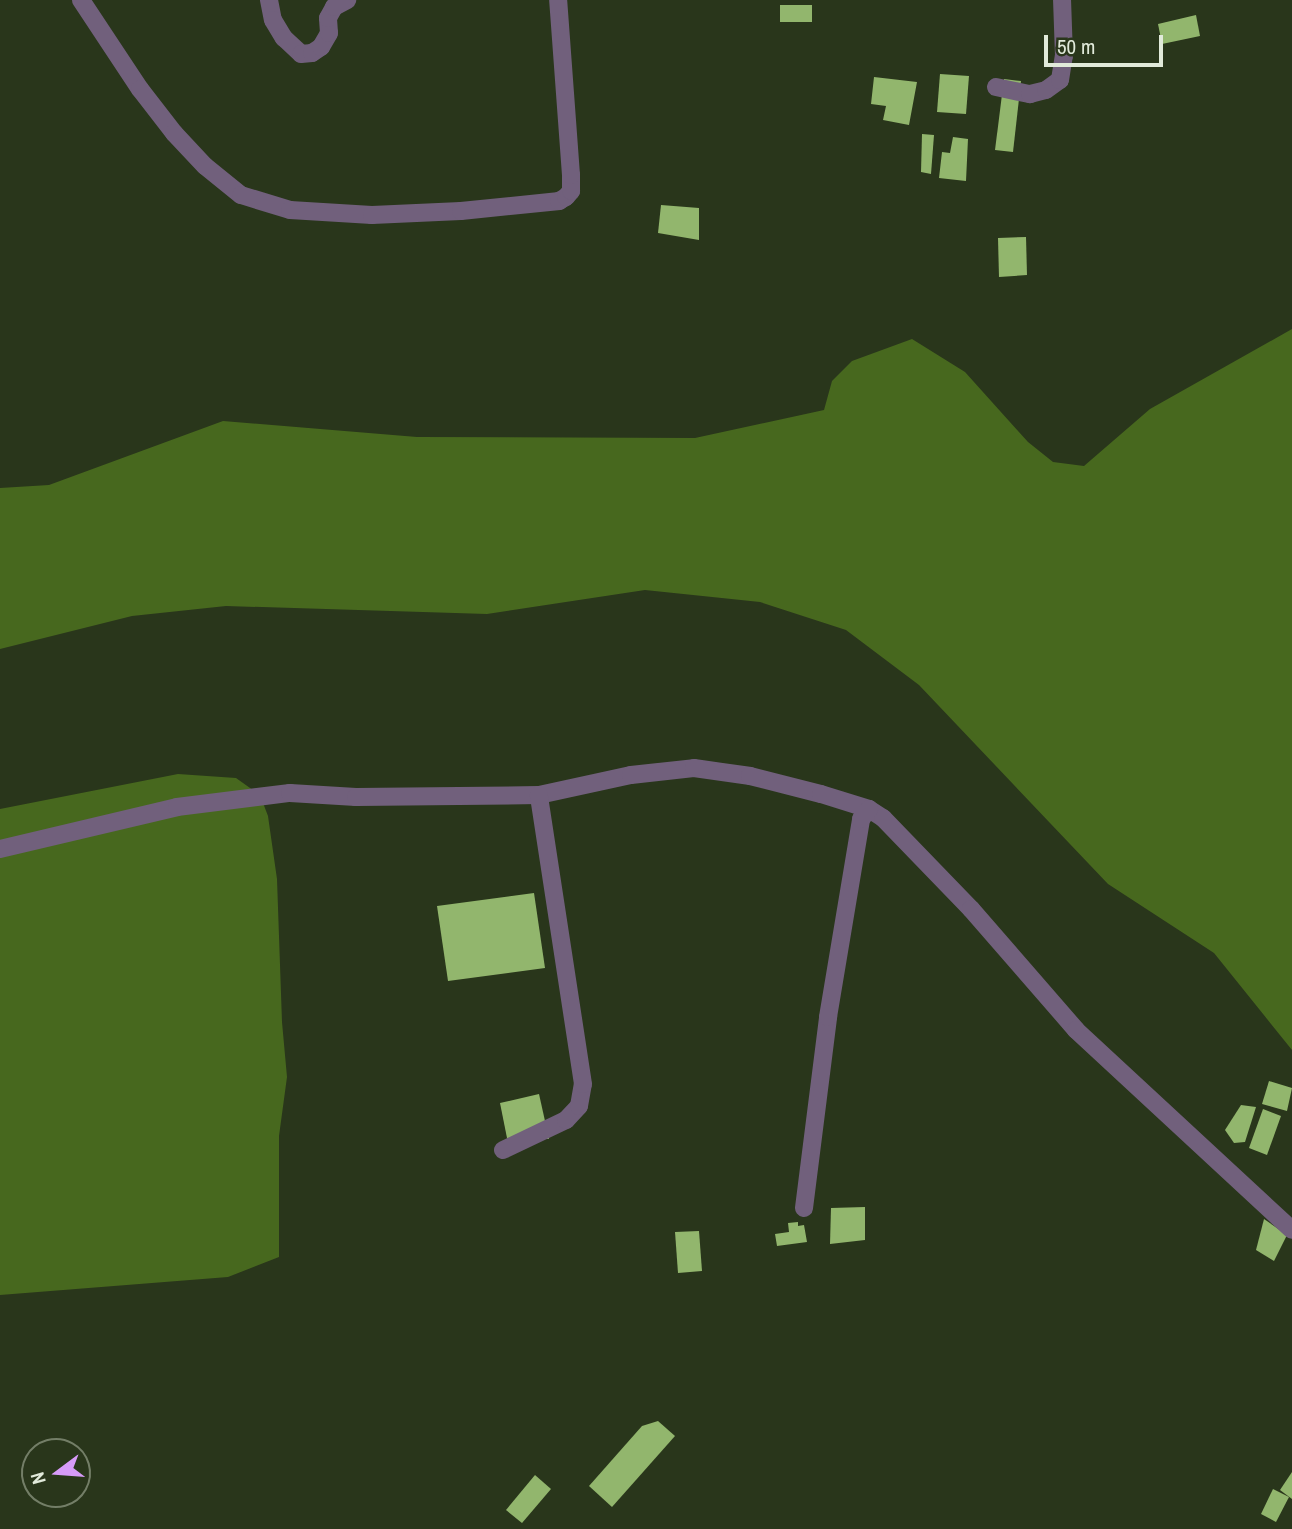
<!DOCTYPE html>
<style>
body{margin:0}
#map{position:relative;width:1292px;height:1529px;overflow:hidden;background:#29361b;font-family:"Archivo Narrow",sans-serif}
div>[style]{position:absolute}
.forest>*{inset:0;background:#47681e}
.building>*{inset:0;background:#92b66d}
.street>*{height:18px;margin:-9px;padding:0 9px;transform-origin:9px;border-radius:9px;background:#71607c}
span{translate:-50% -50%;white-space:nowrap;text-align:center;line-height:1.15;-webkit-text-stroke:7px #29361b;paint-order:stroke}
.north{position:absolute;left:21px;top:1438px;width:70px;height:70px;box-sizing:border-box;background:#29361b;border:2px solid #737e67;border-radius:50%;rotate:254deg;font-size:19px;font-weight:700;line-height:28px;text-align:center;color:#e1eada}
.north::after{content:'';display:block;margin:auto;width:24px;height:32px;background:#d79bf9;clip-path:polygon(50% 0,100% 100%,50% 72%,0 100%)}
.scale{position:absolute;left:1044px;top:35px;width:119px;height:32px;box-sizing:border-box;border:4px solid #e1eada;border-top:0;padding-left:9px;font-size:21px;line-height:24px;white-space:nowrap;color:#e1eada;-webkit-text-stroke:5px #29361b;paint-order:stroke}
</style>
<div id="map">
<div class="forest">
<i style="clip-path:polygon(1292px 329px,1292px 1050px,1214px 953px,1108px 884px,919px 685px,846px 630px,760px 602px,645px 590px,487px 614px,226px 606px,132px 616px,0 649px,0 488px,49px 485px,223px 421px,417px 437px,695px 438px,824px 410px,832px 381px,852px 361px,912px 339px,965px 372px,1028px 442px,1053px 462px,1084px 466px,1150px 409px)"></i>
<i style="clip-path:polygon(178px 774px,236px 778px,260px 795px,268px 816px,277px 879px,282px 1022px,287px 1077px,279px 1136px,279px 1257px,228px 1277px,0 1295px,0 809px)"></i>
</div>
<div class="building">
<i style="clip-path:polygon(780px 5px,812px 5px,812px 22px,780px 22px)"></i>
<i style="clip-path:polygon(1196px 15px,1200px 36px,1162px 44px,1158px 24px)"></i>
<i style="clip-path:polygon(940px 74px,969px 76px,966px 114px,937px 112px)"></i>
<i style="clip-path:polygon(874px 77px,917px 82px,909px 125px,883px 120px,886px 106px,871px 104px)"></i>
<i style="clip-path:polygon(1004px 79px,1021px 81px,1013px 152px,995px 150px)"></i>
<i style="clip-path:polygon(922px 134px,934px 135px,931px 174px,921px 172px)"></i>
<i style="clip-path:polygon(953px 137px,968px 139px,966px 181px,939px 178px,942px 152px,950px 153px)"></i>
<i style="clip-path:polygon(661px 205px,699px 208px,699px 240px,658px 233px)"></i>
<i style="clip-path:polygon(1026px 237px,1027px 275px,999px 277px,998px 238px)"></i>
<i style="clip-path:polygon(534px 893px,545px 968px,448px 981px,437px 906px)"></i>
<i style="clip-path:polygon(1269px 1081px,1292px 1088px,1287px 1111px,1262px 1104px)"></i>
<i style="clip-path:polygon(539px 1094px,549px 1139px,507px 1138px,500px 1103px)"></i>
<i style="clip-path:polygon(1241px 1105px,1256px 1107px,1245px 1142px,1234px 1143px,1225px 1130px)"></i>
<i style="clip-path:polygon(1263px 1109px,1281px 1116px,1267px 1155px,1249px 1148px)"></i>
<i style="clip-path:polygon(865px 1207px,865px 1240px,830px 1244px,831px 1208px)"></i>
<i style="clip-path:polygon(1264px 1219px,1287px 1235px,1274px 1261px,1256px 1250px)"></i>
<i style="clip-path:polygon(798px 1222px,798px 1226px,804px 1225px,807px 1242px,777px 1246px,775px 1234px,789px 1232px,788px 1223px)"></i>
<i style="clip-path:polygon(699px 1231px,702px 1271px,678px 1273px,675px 1232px)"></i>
<i style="clip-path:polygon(658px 1421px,675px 1436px,612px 1507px,589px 1486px,642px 1426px)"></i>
<i style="clip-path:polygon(1292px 1472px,1292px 1499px,1280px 1490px)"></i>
<i style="clip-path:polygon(535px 1475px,551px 1489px,522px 1523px,506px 1510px)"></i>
<i style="clip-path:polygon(1273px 1489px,1289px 1497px,1276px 1522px,1261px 1514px)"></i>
</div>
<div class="street">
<i style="left:81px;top:0;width:107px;rotate:56.5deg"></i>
<i style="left:140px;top:89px;width:56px;rotate:52.3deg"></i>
<i style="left:174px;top:133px;width:45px;rotate:46.8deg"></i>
<i style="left:205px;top:166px;width:46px;rotate:38.9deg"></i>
<i style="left:241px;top:195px;width:51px;rotate:17deg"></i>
<i style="left:290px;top:210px;width:82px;rotate:3.5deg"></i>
<i style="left:372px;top:215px;width:89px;rotate:-2.6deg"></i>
<i style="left:461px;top:211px;width:99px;rotate:-5.8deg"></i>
<i style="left:559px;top:201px;width:8px;rotate:-30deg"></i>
<i style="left:566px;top:197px;width:8px;rotate:-50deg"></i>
<i style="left:571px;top:191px;width:16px;rotate:-90deg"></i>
<i style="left:571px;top:175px;width:175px;rotate:-94.2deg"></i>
<i style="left:269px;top:0;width:20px;rotate:79deg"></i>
<i style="left:273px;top:20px;width:21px;rotate:59deg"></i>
<i style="left:284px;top:38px;width:23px;rotate:43deg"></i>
<i style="left:301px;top:54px;width:11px;rotate:-5deg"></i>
<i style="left:312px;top:53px;width:11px;rotate:-34deg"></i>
<i style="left:321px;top:47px;width:16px;rotate:-60deg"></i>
<i style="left:329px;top:33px;width:15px;rotate:-94deg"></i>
<i style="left:328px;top:18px;width:13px;rotate:-61deg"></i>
<i style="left:334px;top:7px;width:15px;rotate:-28deg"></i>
<i style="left:996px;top:87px;width:35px;rotate:12deg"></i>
<i style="left:1030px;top:94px;width:16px;rotate:-14deg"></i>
<i style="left:1046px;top:90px;width:17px;rotate:-36deg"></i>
<i style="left:1060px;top:80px;width:24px;rotate:-81deg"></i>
<i style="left:1064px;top:56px;width:56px;rotate:-92deg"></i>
<i style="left:0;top:849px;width:182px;rotate:-13.3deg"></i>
<i style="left:177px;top:807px;width:114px;rotate:-7.1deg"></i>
<i style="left:290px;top:793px;width:66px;rotate:3.5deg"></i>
<i style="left:356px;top:797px;width:183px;rotate:-0.6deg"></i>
<i style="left:539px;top:795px;width:94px;rotate:-12.3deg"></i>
<i style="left:631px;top:775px;width:63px;rotate:-6.3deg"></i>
<i style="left:694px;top:768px;width:57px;rotate:8.1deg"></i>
<i style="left:750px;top:776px;width:73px;rotate:14.2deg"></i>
<i style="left:821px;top:794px;width:50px;rotate:17.4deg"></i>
<i style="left:869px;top:809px;width:17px;rotate:33deg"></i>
<i style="left:883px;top:818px;width:127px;rotate:46deg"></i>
<i style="left:971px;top:909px;width:160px;rotate:49deg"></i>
<i style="left:1076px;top:1030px;width:294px;rotate:42.8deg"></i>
<i style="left:503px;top:1150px;width:70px;rotate:-25.5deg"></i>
<i style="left:566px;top:1120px;width:19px;rotate:-47deg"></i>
<i style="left:579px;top:1106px;width:22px;rotate:-80deg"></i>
<i style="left:583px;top:1084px;width:292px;rotate:-98.7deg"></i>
<i style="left:804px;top:1208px;width:193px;rotate:-82.8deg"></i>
<i style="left:828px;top:1017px;width:201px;rotate:-80.5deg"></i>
<i style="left:861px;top:819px;width:13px;rotate:-51deg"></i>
</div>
<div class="north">N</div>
<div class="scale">50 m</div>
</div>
